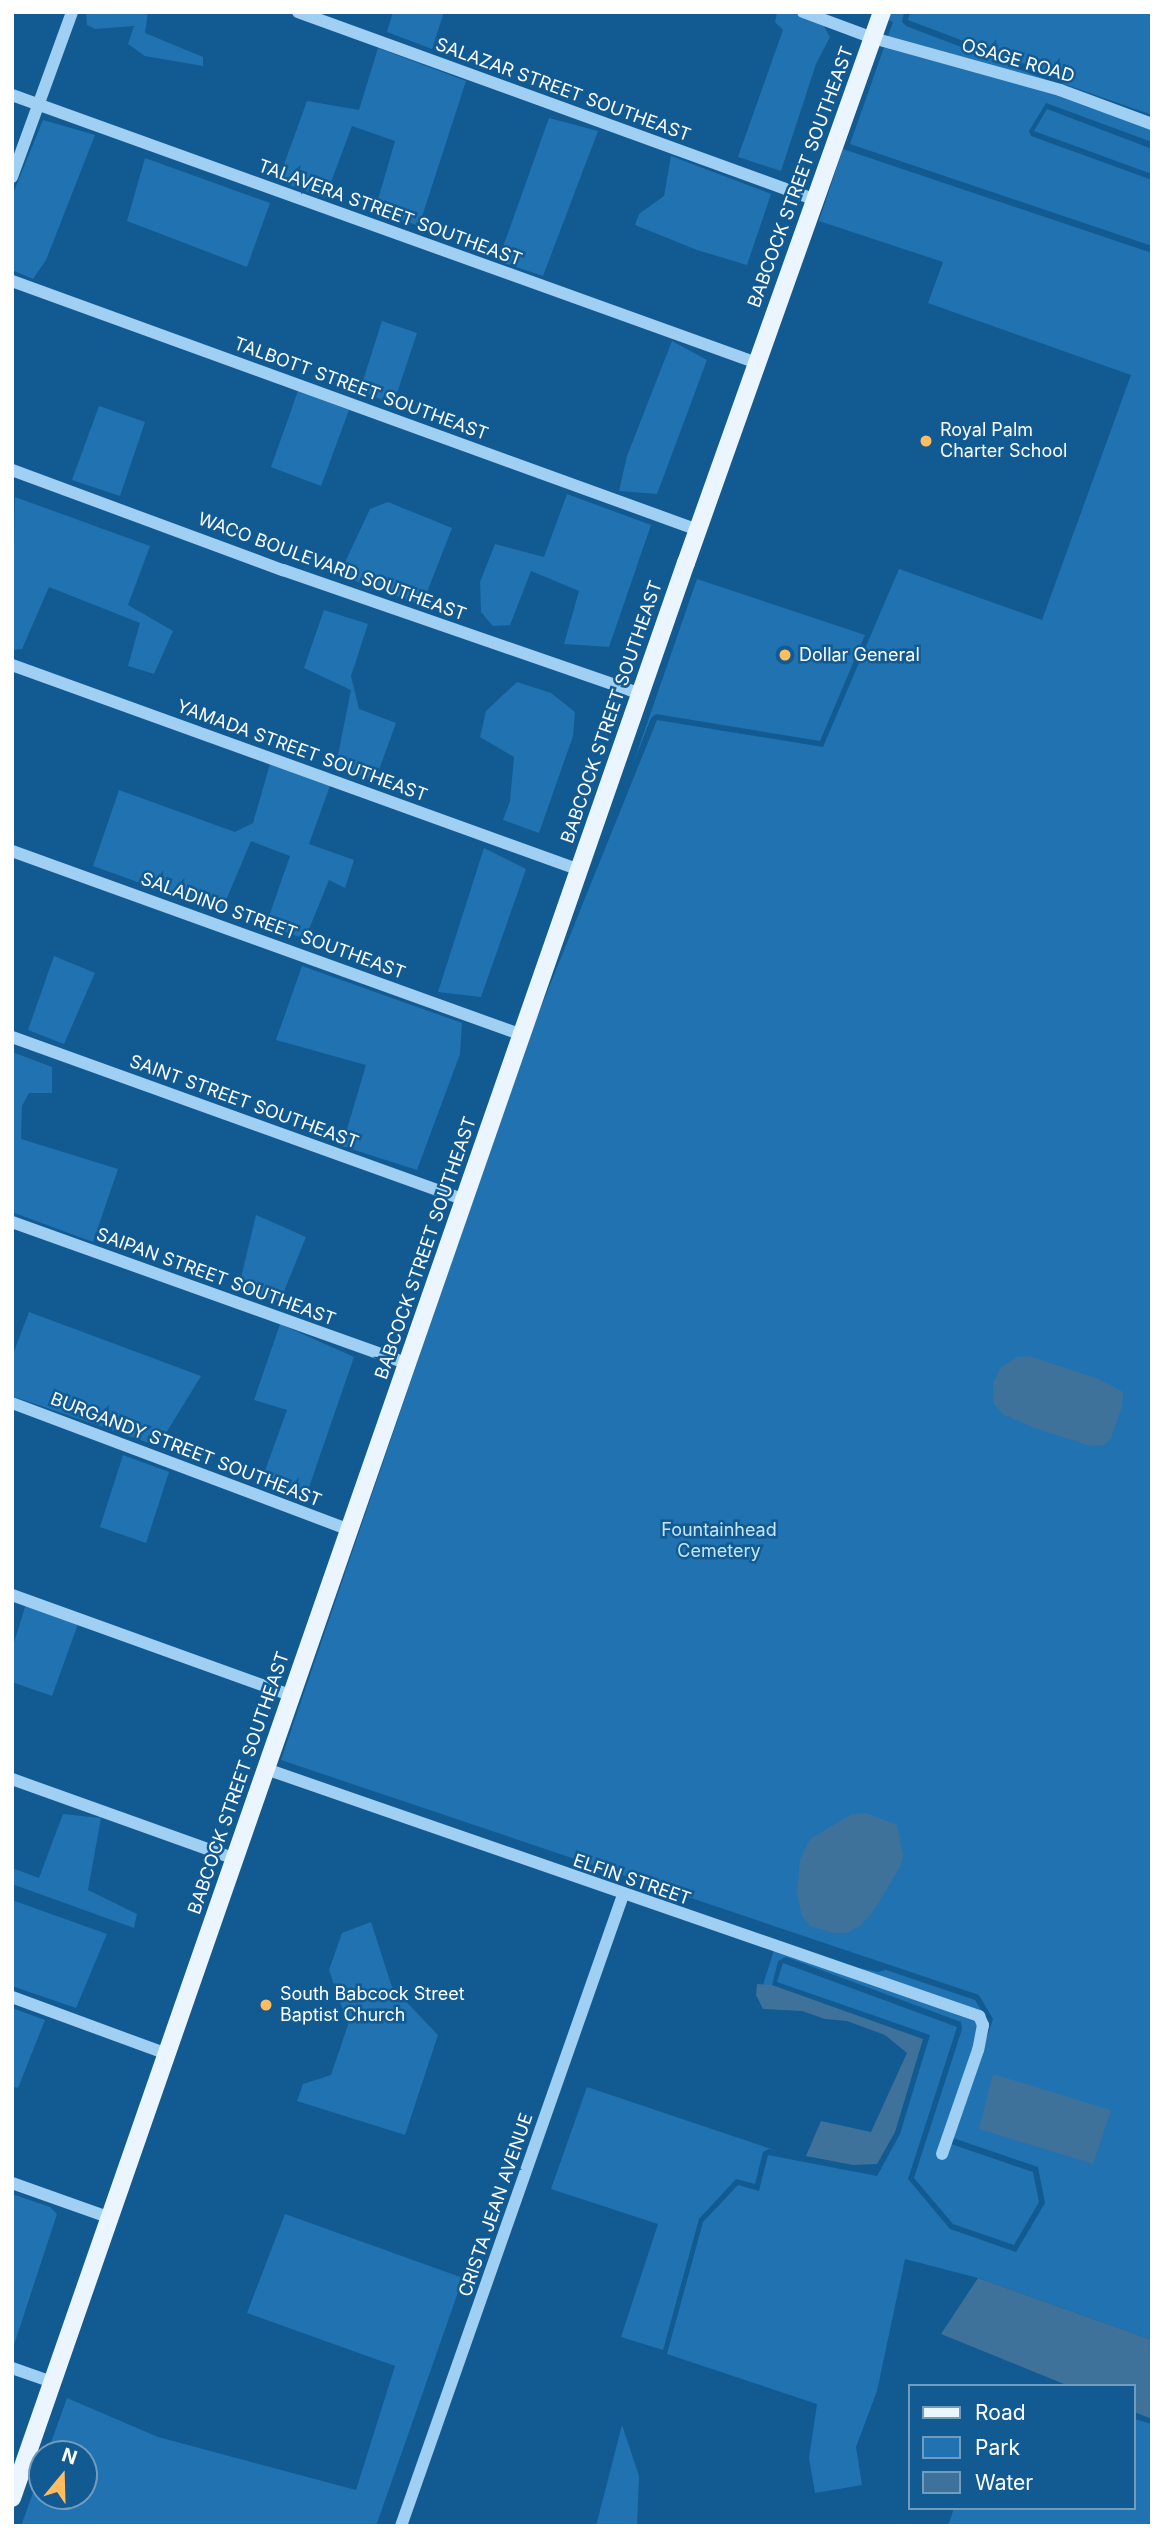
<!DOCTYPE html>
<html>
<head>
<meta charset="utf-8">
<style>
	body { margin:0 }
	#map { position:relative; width:1164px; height:2538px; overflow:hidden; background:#125a92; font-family:Inter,sans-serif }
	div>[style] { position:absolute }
	.green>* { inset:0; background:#2073b0 }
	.water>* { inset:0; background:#3e729a }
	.minor>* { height:12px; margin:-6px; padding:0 6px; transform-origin:6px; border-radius:6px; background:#9fcff2 }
	.major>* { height:18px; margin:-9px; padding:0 9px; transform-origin:9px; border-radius:9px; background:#eaf5ff }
	.dots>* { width:19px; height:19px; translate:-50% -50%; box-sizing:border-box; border:4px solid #125a92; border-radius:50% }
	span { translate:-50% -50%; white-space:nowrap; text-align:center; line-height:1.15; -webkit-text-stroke:5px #125a92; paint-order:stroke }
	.street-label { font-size:18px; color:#fff }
	.poi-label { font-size:18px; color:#fff }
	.left { translate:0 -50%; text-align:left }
	.park-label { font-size:18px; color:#c6e6fd }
	.frame { position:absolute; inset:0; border:14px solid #fff; pointer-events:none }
	.legend { position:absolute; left:908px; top:2384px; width:228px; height:126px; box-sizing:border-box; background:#125a92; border:2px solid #719cbe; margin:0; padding:9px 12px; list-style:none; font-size:21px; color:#fff }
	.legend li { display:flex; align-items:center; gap:14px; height:35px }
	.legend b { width:35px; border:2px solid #719cbe }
	.north { position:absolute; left:28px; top:2440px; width:70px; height:70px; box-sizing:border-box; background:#125a92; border:2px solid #719cbe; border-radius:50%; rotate:19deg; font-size:19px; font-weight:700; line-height:28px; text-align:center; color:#fff }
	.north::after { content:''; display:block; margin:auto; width:24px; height:32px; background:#ffbd60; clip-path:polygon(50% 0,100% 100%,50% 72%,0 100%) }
</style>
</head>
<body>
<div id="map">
	<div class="green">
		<div style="clip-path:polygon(86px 12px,148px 12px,145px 33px,203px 57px,203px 66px,145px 56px,128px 44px,134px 26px,95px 29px,87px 25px)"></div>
		<div style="clip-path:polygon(393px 12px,444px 12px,432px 49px,387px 32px)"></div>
		<div style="clip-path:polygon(777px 12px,790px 12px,822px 23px,830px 37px,816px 64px,781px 171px,738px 157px,783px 30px,775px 22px)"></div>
		<div style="clip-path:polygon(889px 12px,904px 12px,902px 22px,906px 26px,1053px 82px,1062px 90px,1152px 122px,1152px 142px,1046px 103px,1029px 131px,1031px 136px,1152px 180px,1152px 246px,850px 144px,893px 22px,887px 19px)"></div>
		<div style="clip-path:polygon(910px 12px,1152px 12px,1152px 115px,1064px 84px,1056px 76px,908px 20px)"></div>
		<div style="clip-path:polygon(378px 48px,466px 81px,419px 226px,375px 210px,395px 141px,352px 126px,325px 198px,278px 181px,307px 101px,359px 110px)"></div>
		<div style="clip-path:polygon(1047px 109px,1152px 149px,1152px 174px,1034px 131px)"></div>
		<div style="clip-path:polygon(549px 118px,598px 131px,543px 276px,498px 261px)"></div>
		<div style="clip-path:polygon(43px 120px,95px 135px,46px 260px,33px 279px,12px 270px,12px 196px)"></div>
		<div style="clip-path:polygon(843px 149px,1152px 253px,1152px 2340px,978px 2278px,905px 2259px,877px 2391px,856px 2447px,862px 2485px,815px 2493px,809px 2458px,817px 2404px,667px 2354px,703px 2222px,738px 2185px,759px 2191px,768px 2155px,877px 2176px,900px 2134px,930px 2035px,777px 1982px,783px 1963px,957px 2027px,908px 2179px,950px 2229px,1016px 2252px,1045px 2203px,1038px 2167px,953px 2138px,993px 2019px,979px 1995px,281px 1760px,527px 1042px,657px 720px,823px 747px,899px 569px,1042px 620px,1131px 375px,928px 303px,943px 262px,819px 221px)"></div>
		<div style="clip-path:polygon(671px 156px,771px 194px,747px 265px,697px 250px,635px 225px,639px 214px,664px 196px)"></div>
		<div style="clip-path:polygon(145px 158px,270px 203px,247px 267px,127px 221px)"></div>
		<div style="clip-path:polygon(382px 321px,417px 333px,393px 405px,360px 390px)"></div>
		<div style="clip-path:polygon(672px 341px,707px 360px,657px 494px,619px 491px,627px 456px)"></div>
		<div style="clip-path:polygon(298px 391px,349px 410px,321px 486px,271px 467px)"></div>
		<div style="clip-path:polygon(99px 406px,145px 422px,120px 496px,72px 480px)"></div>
		<div style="clip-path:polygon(567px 494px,651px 525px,609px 647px,564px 644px,579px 591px,531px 571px,510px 625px,493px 626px,481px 612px,480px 582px,495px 544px,544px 557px)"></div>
		<div style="clip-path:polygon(15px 497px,150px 546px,128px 605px,173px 631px,154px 674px,128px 666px,140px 623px,49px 587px,22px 649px,12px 650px)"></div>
		<div style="clip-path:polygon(388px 502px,452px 528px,422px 605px,339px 575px,370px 509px)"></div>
		<div style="clip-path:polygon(697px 579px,865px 635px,820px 741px,656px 714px,651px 718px,632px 767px)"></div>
		<div style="clip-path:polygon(324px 610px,368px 624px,351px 676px,359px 709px,396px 723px,375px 781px,336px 765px,351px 690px,304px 668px)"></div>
		<div style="clip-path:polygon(517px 682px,551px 693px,575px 712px,573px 736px,539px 833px,503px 820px,510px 801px,514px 757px,480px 737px,486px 711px)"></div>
		<div style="clip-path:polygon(270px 764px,331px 783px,309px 844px,354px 860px,345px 888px,329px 880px,305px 939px,266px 925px,290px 856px,251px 841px,221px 912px,93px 866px,119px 790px,235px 832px,253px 823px)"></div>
		<div style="clip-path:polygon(484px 848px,526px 869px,481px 997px,438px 992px)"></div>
		<div style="clip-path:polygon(54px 956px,95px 973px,64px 1044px,28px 1030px)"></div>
		<div style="clip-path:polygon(302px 966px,462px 1023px,460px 1054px,417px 1170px,342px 1146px,366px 1065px,276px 1040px)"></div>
		<div style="clip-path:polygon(12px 1052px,52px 1067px,52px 1093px,29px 1093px,22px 1106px,21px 1139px,118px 1169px,93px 1242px,12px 1212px)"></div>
		<div style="clip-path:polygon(256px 1215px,306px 1237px,280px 1301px,238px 1291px)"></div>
		<div style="clip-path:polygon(29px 1312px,201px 1376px,158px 1446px,12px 1396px,12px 1357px)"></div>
		<div style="clip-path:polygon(280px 1324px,354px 1357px,307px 1493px,263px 1476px,287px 1410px,254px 1400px)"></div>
		<div style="clip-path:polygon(123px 1455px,169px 1472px,146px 1543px,100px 1527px)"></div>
		<div style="clip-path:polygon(26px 1604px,78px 1624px,52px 1696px,12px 1682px,12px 1649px)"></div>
		<div style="clip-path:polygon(63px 1814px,101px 1818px,88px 1890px,137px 1914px,134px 1928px,12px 1884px,12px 1868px,39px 1878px)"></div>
		<div style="clip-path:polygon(12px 1900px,107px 1934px,76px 2008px,12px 1986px)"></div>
		<div style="clip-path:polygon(371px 1922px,392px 1987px,438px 2035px,405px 2135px,297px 2101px,303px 2084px,331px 2075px,348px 2025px,329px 1970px,342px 1933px)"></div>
		<div style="clip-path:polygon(774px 1950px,878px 1972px,886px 1970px,975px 2000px,987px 2020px,951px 2144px,1033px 2172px,1039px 2202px,1014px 2245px,953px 2224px,914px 2178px,962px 2029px,961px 2022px,786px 1957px,778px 1961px,772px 1985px,763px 1985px)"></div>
		<div style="clip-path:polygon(12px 2008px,45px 2020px,18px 2088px,12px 2086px)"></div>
		<div style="clip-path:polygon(587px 2087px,777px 2151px,769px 2149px,763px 2152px,755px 2184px,736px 2179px,699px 2219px,663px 2350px,621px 2337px,658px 2224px,551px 2189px)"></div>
		<div style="clip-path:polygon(12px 2194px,50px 2207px,57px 2214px,12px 2351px)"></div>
		<div style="clip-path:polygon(285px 2214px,463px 2278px,376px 2526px,21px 2526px,42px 2468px,42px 2496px,84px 2496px,84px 2454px,47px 2454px,67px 2398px,158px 2437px,356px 2490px,395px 2366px,247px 2313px)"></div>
		<div style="clip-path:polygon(1134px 2419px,1152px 2424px,1152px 2526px,948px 2526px,954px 2508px,1134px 2508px)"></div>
		<div style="clip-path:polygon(622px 2425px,639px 2476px,637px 2526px,596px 2526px)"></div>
	</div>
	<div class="water">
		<div style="clip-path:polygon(1029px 1356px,1099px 1379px,1123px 1392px,1122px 1407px,1111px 1438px,1104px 1445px,1091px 1446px,1034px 1428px,1003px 1414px,994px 1404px,993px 1384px,1000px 1368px,1017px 1357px)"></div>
		<div style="clip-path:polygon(866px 1813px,897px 1825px,903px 1856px,900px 1867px,872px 1913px,860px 1926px,846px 1933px,835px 1933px,810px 1926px,802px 1916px,797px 1895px,800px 1859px,810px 1839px,852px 1814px)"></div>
		<div style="clip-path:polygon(757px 1984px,772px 1985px,923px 2039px,895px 2132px,877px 2164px,853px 2165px,806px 2156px,821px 2121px,871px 2132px,907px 2053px,885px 2035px,847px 2021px,825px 2019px,802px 2011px,763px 2009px,756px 1995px)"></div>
		<div style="clip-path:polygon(993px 2074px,1111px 2110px,1093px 2164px,979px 2129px)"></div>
		<div style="clip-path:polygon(978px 2278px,1152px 2340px,1152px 2419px,1134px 2412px,1134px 2386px,1069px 2386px,941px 2334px)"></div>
	</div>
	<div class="minor">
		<div style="left:298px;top:12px;width:551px;rotate:19.95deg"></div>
		<div style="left:803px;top:12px;width:75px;rotate:20.4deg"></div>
		<div style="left:873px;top:38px;width:194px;rotate:15.5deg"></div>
		<div style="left:1060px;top:90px;width:98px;rotate:20.3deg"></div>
		<div style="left:12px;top:95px;width:792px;rotate:19.79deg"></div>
		<div style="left:12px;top:177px;width:176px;rotate:-70deg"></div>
		<div style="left:12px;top:281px;width:730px;rotate:19.95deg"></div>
		<div style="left:12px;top:470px;width:289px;rotate:20.3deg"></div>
		<div style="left:283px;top:570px;width:379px;rotate:19.1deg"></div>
		<div style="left:12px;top:665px;width:604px;rotate:19.85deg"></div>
		<div style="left:12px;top:851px;width:542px;rotate:19.84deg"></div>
		<div style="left:12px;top:1037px;width:481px;rotate:19.8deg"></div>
		<div style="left:12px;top:1222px;width:422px;rotate:19.7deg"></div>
		<div style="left:12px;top:1403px;width:359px;rotate:20.6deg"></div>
		<div style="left:12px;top:1595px;width:298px;rotate:19.8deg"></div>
		<div style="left:266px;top:1769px;width:755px;rotate:19.11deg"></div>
		<div style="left:979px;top:2016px;width:10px;rotate:66deg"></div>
		<div style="left:983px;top:2025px;width:25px;rotate:101deg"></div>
		<div style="left:978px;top:2050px;width:110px;rotate:109.1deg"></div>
		<div style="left:12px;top:1779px;width:238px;rotate:19.7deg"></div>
		<div style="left:12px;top:1997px;width:165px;rotate:20.2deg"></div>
		<div style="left:12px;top:2183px;width:105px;rotate:19.5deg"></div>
		<div style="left:12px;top:2368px;width:42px;rotate:19.3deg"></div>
		<div style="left:401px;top:2526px;width:669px;rotate:-70.62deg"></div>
	</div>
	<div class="major">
		<div style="left:12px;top:2498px;width:2049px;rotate:-70.8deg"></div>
		<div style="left:686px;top:563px;width:585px;rotate:-70.42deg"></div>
	</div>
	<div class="dots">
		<div style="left:926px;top:441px;background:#ffbd60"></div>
		<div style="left:785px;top:655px;background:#ffbd60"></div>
		<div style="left:266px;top:2005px;background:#ffbd60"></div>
	</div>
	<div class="street-label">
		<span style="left:1018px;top:61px;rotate:16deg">OSAGE ROAD</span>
		<span style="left:563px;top:90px;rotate:20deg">SALAZAR STREET SOUTHEAST</span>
		<span style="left:801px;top:177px;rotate:-70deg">BABCOCK STREET SOUTHEAST</span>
		<span style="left:390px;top:213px;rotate:20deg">TALAVERA STREET SOUTHEAST</span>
		<span style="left:361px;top:389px;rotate:20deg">TALBOTT STREET SOUTHEAST</span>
		<span style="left:332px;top:567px;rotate:20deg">WACO BOULEVARD SOUTHEAST</span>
		<span style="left:612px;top:712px;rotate:-71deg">BABCOCK STREET SOUTHEAST</span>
		<span style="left:302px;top:751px;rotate:20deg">YAMADA STREET SOUTHEAST</span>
		<span style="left:273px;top:926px;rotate:20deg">SALADINO STREET SOUTHEAST</span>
		<span style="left:244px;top:1102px;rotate:20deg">SAINT STREET SOUTHEAST</span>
		<span style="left:426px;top:1248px;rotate:-71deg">BABCOCK STREET SOUTHEAST</span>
		<span style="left:216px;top:1277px;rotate:20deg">SAIPAN STREET SOUTHEAST</span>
		<span style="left:186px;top:1450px;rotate:21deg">BURGANDY STREET SOUTHEAST</span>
		<span style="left:239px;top:1783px;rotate:-71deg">BABCOCK STREET SOUTHEAST</span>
		<span style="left:632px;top:1880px;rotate:19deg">ELFIN STREET</span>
		<span style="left:496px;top:2205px;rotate:-71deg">CRISTA JEAN AVENUE</span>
	</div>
	<div class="poi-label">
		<span class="left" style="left:940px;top:441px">Royal Palm<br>Charter School</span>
		<span class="left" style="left:799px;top:655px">Dollar General</span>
		<span class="left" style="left:280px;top:2005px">South Babcock Street<br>Baptist Church</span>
	</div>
	<div class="park-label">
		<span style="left:719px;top:1541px">Fountainhead<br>Cemetery</span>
	</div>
	<div class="frame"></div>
	<ul class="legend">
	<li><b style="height:9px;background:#eaf5ff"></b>Road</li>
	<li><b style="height:19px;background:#2073b0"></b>Park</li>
	<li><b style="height:19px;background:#3e729a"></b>Water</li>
	</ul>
	<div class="north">N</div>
</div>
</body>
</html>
